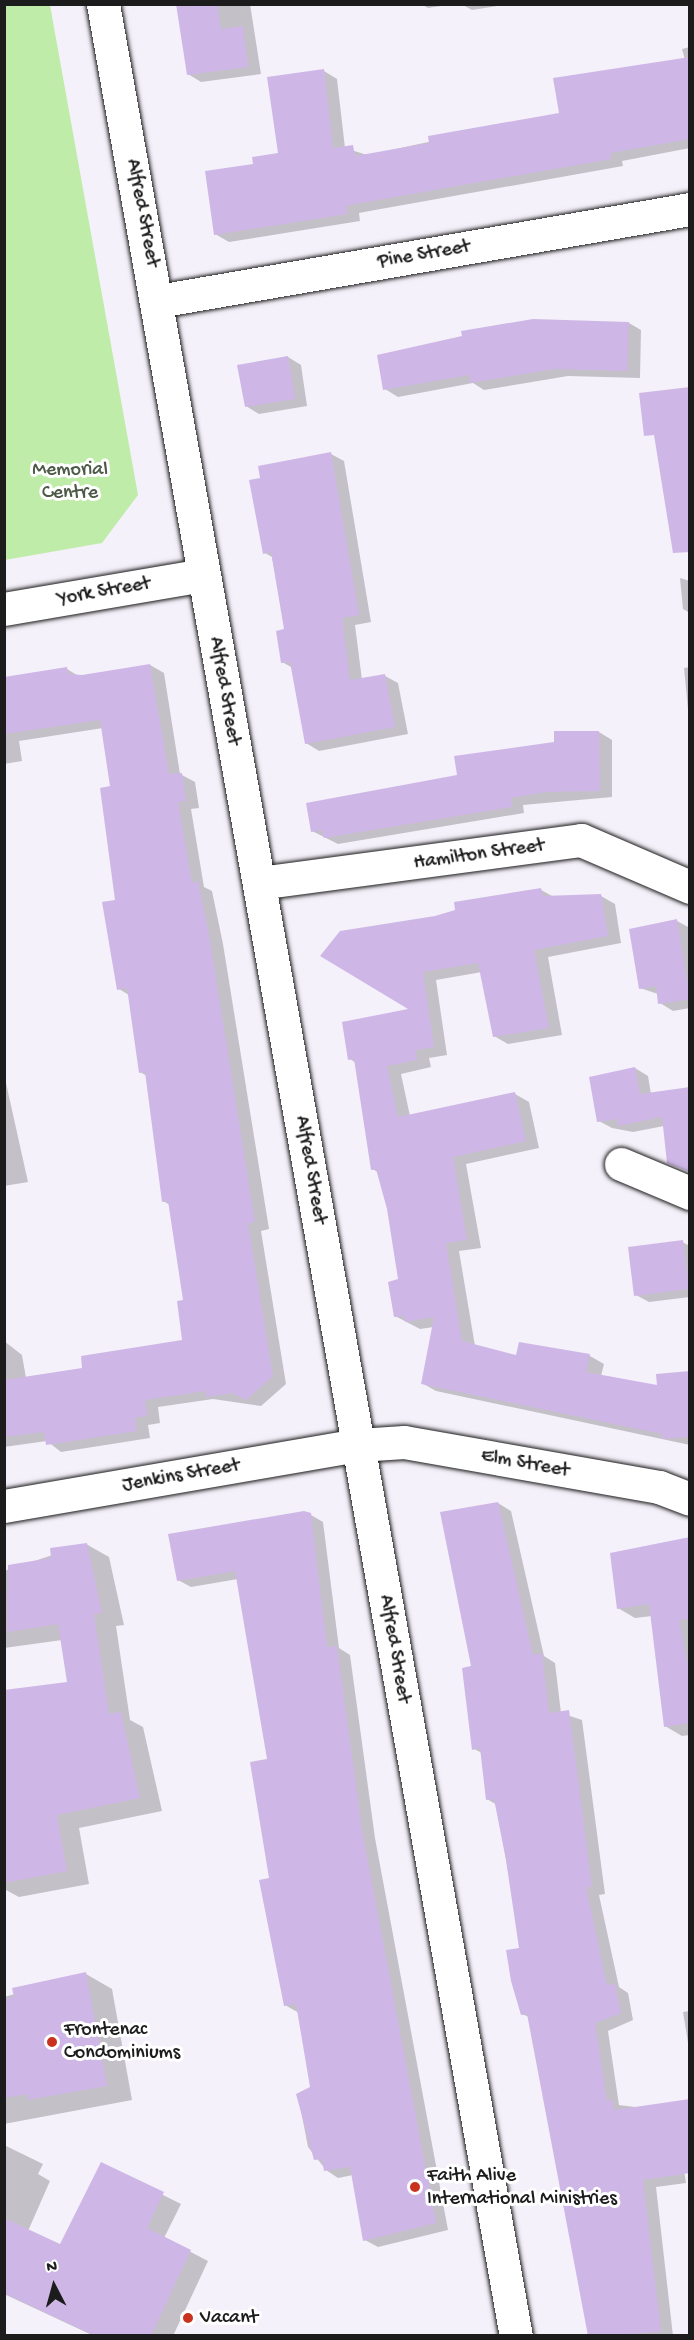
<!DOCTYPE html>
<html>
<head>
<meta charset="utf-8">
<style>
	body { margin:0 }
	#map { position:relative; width:694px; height:2340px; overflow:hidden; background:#f5f1fa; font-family:"Gochi Hand",sans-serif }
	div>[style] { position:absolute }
	.green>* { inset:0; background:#c0ecaa }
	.shadow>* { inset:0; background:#0003 }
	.building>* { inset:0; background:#ceb7e6 }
	.roads { filter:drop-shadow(0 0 2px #1c1c1c) drop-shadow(0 0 2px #1c1c1c) }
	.minor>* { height:33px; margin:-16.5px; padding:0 16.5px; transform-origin:16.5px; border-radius:16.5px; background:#fff }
	.dots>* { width:16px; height:16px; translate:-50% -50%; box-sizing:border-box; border:3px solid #fff; border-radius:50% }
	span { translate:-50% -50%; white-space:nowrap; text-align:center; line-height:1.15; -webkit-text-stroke:6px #fff; paint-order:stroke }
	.street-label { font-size:20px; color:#1c1c1c }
	.park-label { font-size:20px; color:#4d5a47 }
	.poi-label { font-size:20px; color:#1c1c1c }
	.left { translate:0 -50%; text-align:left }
	.frame { position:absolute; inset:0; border:6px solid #1c1c1c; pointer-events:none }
	.north { position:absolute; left:24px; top:2256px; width:60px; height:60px; -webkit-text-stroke:4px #fff; paint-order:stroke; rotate:354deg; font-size:16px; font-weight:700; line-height:24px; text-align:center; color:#1c1c1c }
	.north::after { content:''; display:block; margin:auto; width:21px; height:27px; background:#1c1c1c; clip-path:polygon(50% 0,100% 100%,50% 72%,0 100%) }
</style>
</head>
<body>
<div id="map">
	<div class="green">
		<div style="clip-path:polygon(5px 4px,50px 5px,138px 495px,102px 543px,5px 560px)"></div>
	</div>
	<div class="shadow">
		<div style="clip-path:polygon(177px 4px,250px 4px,261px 74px,201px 82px,188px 74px)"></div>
		<div style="clip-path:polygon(421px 4px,454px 4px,428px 8px)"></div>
		<div style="clip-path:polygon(461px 4px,510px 4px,472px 10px)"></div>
		<div style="clip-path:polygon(690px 47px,690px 148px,622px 161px,623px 166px,375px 210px,359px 213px,360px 221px,229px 242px,215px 234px,255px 165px,280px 154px,324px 71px,337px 79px,345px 148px,367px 155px,561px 114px,685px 60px,682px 49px)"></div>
		<div style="clip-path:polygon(629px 323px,641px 330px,640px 378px,568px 376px,484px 390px,473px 383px,398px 397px,385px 389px,463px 337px)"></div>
		<div style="clip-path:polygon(288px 357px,301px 365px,307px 406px,259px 414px,246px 406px)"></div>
		<div style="clip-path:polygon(331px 454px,344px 461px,371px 622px,355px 625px,362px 680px,385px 676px,398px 683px,408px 734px,319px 751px,306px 743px,293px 668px,282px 662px,286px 631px,272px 557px,265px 553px,262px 479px)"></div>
		<div style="clip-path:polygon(680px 578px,690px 581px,690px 613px,683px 609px)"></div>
		<div style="clip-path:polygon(150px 665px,164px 673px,180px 774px,195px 782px,199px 808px,191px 809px,204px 887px,212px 891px,223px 944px,269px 1229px,261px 1231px,286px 1384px,261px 1406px,213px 1399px,158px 1407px,160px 1423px,148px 1425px,150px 1438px,61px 1452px,47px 1441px,4px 1447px,4px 1341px,22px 1355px,26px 1378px,84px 1369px,184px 1341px,184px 1302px,170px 1205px,163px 1201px,147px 1076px,140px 1072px,129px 995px,119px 989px,112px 788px,103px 728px,19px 741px,22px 761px,4px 764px,4px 678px,67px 669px,80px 677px)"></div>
		<div style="clip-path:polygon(690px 667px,690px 730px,684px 668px)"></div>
		<div style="clip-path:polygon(599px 732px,612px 740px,612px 797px,523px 805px,524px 813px,338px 844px,312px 831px,459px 776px)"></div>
		<div style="clip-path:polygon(541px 890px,554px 897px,601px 896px,615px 904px,621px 943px,548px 957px,562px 1035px,508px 1044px,494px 1036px,482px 972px,436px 980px,447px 1055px,429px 1058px,431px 1067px,401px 1074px,410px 1116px,515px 1094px,529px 1102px,539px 1148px,466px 1164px,481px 1248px,459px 1251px,475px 1346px,517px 1357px,520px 1344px,590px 1356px,604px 1364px,601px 1376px,659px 1387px,690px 1373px,690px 1445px,436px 1391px,422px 1383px,434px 1327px,420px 1329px,395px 1316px,399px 1281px,388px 1209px,378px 1172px,372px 1169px,356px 1063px,350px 1059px,412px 1009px,435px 918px)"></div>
		<div style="clip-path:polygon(677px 921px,690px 928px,690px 1008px,673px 1011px,660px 1003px,658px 994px,640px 988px)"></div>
		<div style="clip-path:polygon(635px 1068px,648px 1076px,651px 1094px,690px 1089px,664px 1126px,633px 1132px,612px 1128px,599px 1121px)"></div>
		<div style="clip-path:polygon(4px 1074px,28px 1182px,4px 1186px)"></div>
		<div style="clip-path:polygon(682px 1242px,690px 1246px,690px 1297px,649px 1302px,636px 1295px)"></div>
		<div style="clip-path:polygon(498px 1503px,511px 1511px,544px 1656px,555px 1663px,561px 1713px,582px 1720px,605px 1894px,599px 1895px,619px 1987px,628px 1993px,633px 2020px,608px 2031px,619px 2105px,675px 2112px,686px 2183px,656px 2187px,673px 2336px,589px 2336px,529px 2017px,522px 2014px,521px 1949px,497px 1805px,487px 1799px,482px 1753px,474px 1749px,473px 1667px)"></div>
		<div style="clip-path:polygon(311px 1515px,323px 1522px,339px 1648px,350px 1655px,375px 1838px,448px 2230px,378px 2247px,365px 2240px,353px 2175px,338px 2178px,326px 2170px,308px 2147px,298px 2095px,311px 2088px,299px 2013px,285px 2005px,271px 1879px,268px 1760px,238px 1579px,191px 1587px,178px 1580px)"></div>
		<div style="clip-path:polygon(690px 1539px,690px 1735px,682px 1736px,665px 1726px,652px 1616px,635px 1618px,618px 1608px)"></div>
		<div style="clip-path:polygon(86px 1544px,109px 1557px,124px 1625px,116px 1626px,130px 1720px,143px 1727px,162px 1811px,79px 1828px,89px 1884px,19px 1897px,4px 1889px,4px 1769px,89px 1754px,62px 1640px,4px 1648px,4px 1571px)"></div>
		<div style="clip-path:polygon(86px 1974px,112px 1989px,132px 2100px,4px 2124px,4px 1997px)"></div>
		<div style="clip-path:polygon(690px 2011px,690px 2055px,683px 2012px)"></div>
		<div style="clip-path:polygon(4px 2145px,43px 2164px,38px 2174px,50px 2181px,28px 2231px,61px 2246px,101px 2164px,181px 2204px,164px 2238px,208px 2261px,173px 2336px,94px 2336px,4px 2294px)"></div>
	</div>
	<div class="building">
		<div style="clip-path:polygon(176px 4px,217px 4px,221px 29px,243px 26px,248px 67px,187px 75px)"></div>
		<div style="clip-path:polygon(690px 57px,690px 139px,610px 153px,611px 159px,361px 203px,346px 206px,347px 214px,214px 235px,205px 171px,253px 164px,252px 157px,278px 153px,267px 77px,324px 69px,333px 148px,353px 145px,355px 156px,429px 143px,428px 136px,559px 113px,553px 78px)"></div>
		<div style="clip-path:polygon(533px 319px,629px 322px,627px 371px,554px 369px,470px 383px,469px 375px,383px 390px,377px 355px,462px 336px,461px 331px)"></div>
		<div style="clip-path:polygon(288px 356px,295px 399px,245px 407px,237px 365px)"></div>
		<div style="clip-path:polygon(690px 387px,690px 552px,673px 553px,654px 435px,644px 436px,639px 393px)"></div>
		<div style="clip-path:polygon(331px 452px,359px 615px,342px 618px,350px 680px,385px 674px,395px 727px,305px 744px,290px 662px,281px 663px,276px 631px,284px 629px,271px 552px,263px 554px,249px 480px,260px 478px,258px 466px)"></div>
		<div style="clip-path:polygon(150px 664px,169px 774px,182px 773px,186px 801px,178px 802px,192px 883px,198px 881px,209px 935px,255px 1222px,248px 1223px,273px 1376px,246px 1400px,232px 1393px,206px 1397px,206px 1391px,145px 1400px,147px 1416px,135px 1418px,137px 1431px,46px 1445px,44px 1432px,4px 1437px,4px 1380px,82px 1368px,81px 1356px,182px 1340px,177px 1301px,183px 1300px,168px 1201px,162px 1202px,145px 1072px,139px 1073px,127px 988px,117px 990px,102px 902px,115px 900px,100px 788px,110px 786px,100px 720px,4px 734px,4px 677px,67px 667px,68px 674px,82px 675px)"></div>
		<div style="clip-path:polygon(554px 731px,599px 731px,600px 791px,546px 792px,511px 798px,512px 807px,324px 838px,322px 830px,311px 832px,306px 803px,457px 775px,454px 756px,554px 742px)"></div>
		<div style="clip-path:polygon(541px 888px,543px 896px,601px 894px,608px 936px,534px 950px,549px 1028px,493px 1037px,478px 963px,423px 972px,434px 1047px,416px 1050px,417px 1060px,387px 1066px,398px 1117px,515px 1092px,526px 1141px,453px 1157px,467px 1240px,446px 1243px,462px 1341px,516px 1355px,519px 1342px,590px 1354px,586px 1372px,657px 1385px,656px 1374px,690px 1371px,690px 1437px,662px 1439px,662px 1434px,421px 1384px,434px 1317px,405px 1322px,404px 1316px,394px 1317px,388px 1282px,398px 1279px,387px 1209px,376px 1169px,371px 1170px,354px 1059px,348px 1060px,342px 1022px,408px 1009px,320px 956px,340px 931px,435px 916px,455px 910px,454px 902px)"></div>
		<div style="clip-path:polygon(677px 919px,690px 999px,658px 1004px,656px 986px,639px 989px,629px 929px)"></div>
		<div style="clip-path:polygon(635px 1067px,640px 1094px,690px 1087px,690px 1172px,667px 1163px,662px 1117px,618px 1126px,617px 1119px,597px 1122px,589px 1077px)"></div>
		<div style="clip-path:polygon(683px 1240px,689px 1289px,634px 1296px,628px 1247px)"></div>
		<div style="clip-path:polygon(498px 1502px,533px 1655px,542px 1653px,549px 1713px,569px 1710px,592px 1887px,586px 1887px,607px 1985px,615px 1984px,621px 2013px,595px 2023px,607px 2101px,613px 2100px,614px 2110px,690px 2099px,690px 2173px,643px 2180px,661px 2332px,588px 2336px,527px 2014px,521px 2015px,511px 1981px,506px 1950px,519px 1948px,506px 1860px,494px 1799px,486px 1800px,480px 1748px,472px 1750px,462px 1668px,471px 1666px,440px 1512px)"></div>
		<div style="clip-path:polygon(304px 1511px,311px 1513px,327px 1647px,337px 1646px,362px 1830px,436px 2223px,363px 2241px,350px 2167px,324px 2171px,322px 2159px,314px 2160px,296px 2094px,310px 2087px,296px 2004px,284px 2006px,259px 1880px,269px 1878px,250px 1762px,267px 1759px,235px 1571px,177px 1581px,168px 1534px)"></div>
		<div style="clip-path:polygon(690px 1537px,690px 1619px,679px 1620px,690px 1677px,690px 1723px,664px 1727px,649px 1604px,617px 1609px,610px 1553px)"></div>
		<div style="clip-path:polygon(87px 1543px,102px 1613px,94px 1614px,109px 1714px,121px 1712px,140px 1798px,57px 1815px,67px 1871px,4px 1883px,4px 1690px,67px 1682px,58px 1624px,7px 1632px,8px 1565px,51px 1558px,50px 1548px)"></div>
		<div style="clip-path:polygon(86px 1972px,107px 2086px,27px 2100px,29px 2094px,4px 2098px,4px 1999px,14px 1997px,12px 1988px)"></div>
		<div style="clip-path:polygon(101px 2162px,164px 2192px,147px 2228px,191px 2250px,151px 2336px,95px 2336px,4px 2293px,4px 2218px,60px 2244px)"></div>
	</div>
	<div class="roads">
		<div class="minor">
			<div style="left:103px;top:4px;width:2368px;rotate:79.96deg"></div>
			<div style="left:158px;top:301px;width:540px;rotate:-9.81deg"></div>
			<div style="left:4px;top:609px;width:202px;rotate:-9.7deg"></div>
			<div style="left:259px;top:883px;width:325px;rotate:-7.6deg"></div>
			<div style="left:581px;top:840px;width:119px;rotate:23.3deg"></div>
			<div style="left:621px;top:1164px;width:75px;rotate:22.8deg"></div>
			<div style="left:4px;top:1506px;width:359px;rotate:-9.8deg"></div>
			<div style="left:358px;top:1445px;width:46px;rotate:-3.7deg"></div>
			<div style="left:404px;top:1442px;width:259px;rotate:10deg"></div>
			<div style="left:659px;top:1487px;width:33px;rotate:21deg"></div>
		</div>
	</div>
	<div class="dots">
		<div style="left:52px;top:2042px;background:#c8321e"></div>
		<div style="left:415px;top:2187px;background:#c8321e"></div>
		<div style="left:188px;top:2318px;background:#c8321e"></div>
	</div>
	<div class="street-label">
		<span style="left:142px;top:213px;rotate:79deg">Alfred Street</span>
		<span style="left:424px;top:255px;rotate:-10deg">Pine Street</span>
		<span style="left:104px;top:592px;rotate:-10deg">York Street</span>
		<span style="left:224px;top:691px;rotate:80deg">Alfred Street</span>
		<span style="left:479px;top:855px;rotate:-8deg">Hamilton Street</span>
		<span style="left:310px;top:1170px;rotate:80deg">Alfred Street</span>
		<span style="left:525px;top:1464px;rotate:10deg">Elm Street</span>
		<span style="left:181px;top:1476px;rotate:-10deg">Jenkins Street</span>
		<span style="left:394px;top:1649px;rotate:80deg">Alfred Street</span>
	</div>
	<div class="park-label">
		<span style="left:70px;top:482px">Memorial<br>Centre</span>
	</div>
	<div class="poi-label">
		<span class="left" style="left:64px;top:2042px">Frontenac<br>Condominiums</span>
		<span class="left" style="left:427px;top:2188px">Faith Alive<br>International Ministries</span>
		<span class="left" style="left:200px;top:2318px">Vacant</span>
	</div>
	<div class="frame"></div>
	<div class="north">N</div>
</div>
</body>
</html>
